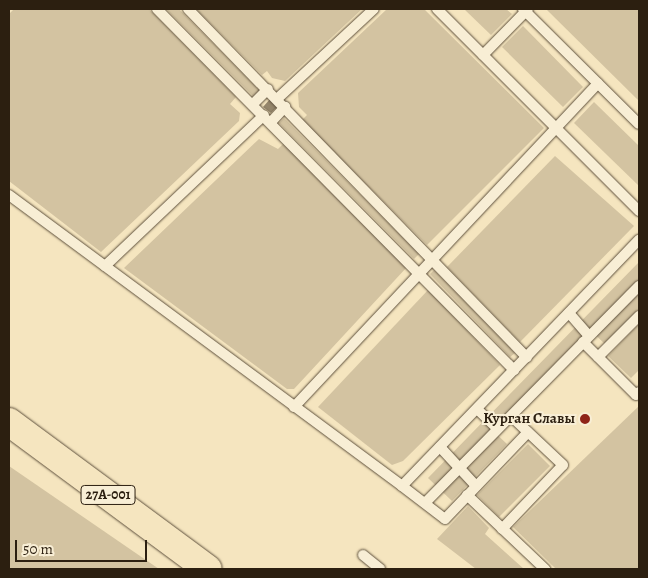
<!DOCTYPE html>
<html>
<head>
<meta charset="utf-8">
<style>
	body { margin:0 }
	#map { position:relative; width:648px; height:578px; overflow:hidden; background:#f5e5bf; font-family:Alegreya,serif }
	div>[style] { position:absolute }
	.green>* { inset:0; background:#d3c3a1 }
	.building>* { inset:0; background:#95866b }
	.roads { filter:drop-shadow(0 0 1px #5e503c) drop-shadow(0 0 1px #5e503c) }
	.lane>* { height:10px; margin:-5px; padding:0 5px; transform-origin:5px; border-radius:5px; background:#f8eed5 }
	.primary>* { height:28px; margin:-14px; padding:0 14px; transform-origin:14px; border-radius:14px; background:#f5e5bf }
	.dots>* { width:14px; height:14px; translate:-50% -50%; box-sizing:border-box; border:2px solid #f8eed5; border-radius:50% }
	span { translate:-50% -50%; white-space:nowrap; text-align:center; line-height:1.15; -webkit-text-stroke:4px #f8eed5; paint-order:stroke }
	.shield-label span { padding:1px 4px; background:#f8eed5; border:1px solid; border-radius:4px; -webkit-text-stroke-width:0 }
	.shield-label { font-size:14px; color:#2c1f10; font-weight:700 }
	.poi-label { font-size:15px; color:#2c1f10; font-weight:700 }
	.right { translate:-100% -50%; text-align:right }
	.frame { position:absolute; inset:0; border:10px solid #2c1f10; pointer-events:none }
	.scale { position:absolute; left:15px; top:540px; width:132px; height:22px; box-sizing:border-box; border:2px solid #2c1f10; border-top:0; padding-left:6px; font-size:15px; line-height:18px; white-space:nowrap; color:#2c1f10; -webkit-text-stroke:4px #f8eed5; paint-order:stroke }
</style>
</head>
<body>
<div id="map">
	<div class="green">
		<div style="clip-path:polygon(14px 9px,149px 9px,236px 97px,230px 104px,240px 113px,239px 121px,101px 252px,9px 181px,9px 14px)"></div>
		<div style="clip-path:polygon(166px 9px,179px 9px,260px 91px,254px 97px)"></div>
		<div style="clip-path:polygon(196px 9px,362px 9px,285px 81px,272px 78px,267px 71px,262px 75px)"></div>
		<div style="clip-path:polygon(387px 9px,424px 9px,544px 128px,427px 245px,302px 120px,307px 115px,299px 107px,298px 93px)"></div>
		<div style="clip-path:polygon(464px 9px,506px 9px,512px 14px,491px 35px)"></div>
		<div style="clip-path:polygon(639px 9px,639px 101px,547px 10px)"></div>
		<div style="clip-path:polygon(523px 26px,583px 87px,563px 107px,502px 47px)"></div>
		<div style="clip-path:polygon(594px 102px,639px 146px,639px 186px,574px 123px)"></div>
		<div style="clip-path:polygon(284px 118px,419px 254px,414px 259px,279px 123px)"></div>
		<div style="clip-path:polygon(259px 139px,278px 149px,286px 141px,407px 267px,294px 389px,287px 389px,124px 268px)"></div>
		<div style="clip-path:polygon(555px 156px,634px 226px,520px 342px,447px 267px)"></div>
		<div style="clip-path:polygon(639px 262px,639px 309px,605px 344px,589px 329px,491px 429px,507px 444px,452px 501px,428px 478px)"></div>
		<div style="clip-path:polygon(434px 270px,515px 353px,510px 357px,430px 274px)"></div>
		<div style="clip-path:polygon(428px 290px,500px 365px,403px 461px,392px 465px,318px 407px)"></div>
		<div style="clip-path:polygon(639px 324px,639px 370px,631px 378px,608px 356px)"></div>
		<div style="clip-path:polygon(639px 406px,639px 569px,556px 569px,513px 527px)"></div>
		<div style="clip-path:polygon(528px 444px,550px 466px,499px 517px,477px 495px)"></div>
		<div style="clip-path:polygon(9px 466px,159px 569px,9px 569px)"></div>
		<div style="clip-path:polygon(468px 506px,489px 528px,485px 534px,524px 569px,476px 569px,437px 539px)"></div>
	</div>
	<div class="building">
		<div style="clip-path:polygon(270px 99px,278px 106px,271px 113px,263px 107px)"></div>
	</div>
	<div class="roads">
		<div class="lane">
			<div style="left:157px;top:9px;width:508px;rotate:45.32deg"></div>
			<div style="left:188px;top:9px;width:486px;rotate:45.8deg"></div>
			<div style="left:437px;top:9px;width:286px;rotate:45deg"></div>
			<div style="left:523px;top:9px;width:163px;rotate:44.8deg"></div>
			<div style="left:483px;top:55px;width:64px;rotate:-45.6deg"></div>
			<div style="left:277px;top:99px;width:132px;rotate:-42.9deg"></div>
			<div style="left:253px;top:104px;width:21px;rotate:-45deg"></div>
			<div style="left:271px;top:122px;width:21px;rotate:-47deg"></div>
			<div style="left:9px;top:195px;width:489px;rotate:36.5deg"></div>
			<div style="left:402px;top:486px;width:342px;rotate:-46.1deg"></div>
			<div style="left:105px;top:266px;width:219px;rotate:-43.5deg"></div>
			<div style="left:569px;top:313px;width:30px;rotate:49deg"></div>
			<div style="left:583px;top:342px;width:75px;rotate:45deg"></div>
			<div style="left:636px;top:395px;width:4px;rotate:-45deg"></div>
			<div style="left:598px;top:357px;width:58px;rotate:-45deg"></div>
			<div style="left:294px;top:407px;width:444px;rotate:-46.8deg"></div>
			<div style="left:477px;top:409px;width:28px;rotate:44deg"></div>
			<div style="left:440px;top:447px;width:53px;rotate:47.3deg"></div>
			<div style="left:402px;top:486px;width:54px;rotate:37.5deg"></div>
			<div style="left:445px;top:519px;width:120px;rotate:-46.3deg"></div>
			<div style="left:467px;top:495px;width:108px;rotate:43.5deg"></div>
			<div style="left:425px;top:503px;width:305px;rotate:-45.4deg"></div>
			<div style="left:502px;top:529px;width:88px;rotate:-46.4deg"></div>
			<div style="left:563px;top:465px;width:71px;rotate:-136.7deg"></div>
			<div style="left:363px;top:555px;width:22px;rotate:39deg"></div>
		</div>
		<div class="primary">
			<div style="left:9px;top:422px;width:247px;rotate:36.5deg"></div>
		</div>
	</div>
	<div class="dots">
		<div style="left:585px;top:419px;background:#8f2418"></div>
	</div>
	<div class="shield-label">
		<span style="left:108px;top:495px">27А-001</span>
	</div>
	<div class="poi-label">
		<span class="right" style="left:575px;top:419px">Курган Славы</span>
	</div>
	<div class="frame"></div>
	<div class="scale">50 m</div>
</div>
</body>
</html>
